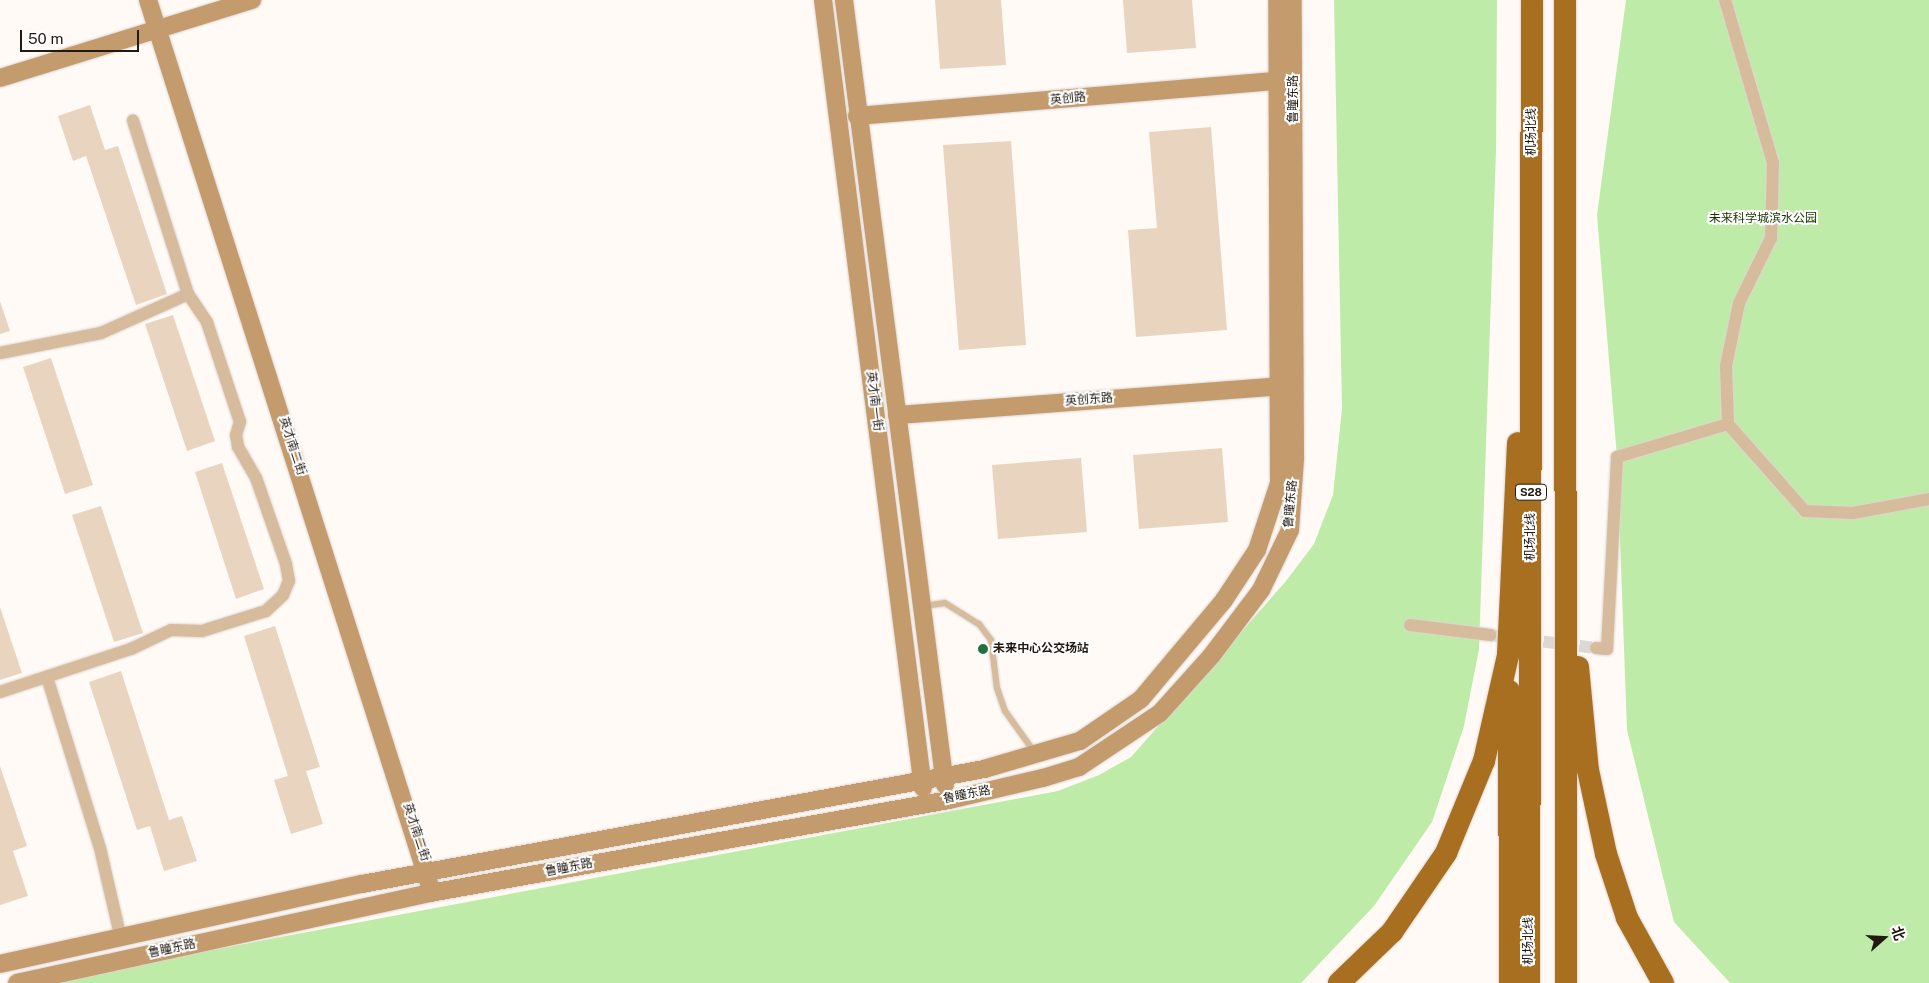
<!DOCTYPE html>
<html>
<head>
<meta charset="utf-8">
<style>
	body { margin:0 }
	#map { position:relative; width:1929px; height:983px; overflow:hidden; background:#fffaf6; font-family:"Public Sans","Noto Sans SC",sans-serif }
	div>[style] { position:absolute }
	.green>* { inset:0; background:#bfeba8 }
	.building>* { inset:0; background:#e9d5bf }
	.street-tunnel>* { height:12px; margin-top:-6px; transform-origin:0; background:repeating-linear-gradient(90deg,#ded8d4 0 12px,transparent 0 18px) }
	.roads { filter:drop-shadow(0 0 1px #dcd6d2) drop-shadow(0 0 1px #dcd6d2) }
	.lane>* { height:6px; margin:-3px; padding:0 3px; transform-origin:3px; border-radius:3px; background:#d7bb9d }
	.street>* { height:12px; margin:-6px; padding:0 6px; transform-origin:6px; border-radius:6px; background:#d7bb9d }
	.secondary>* { height:18px; margin:-9px; padding:0 9px; transform-origin:9px; border-radius:9px; background:#c49b6d }
	.highway>* { height:22px; margin:-11px; padding:0 11px; transform-origin:11px; border-radius:11px; background:#a86f20 }
	.dots>* { width:14px; height:14px; translate:-50% -50%; box-sizing:border-box; border:2px solid #fff; border-radius:50% }
	span { translate:-50% -50%; white-space:nowrap; text-align:center; line-height:1.15; -webkit-text-stroke:4px #fff; paint-order:stroke }
	.shield-label span { padding:1px 4px; background:#fff; border:1px solid; border-radius:4px; -webkit-text-stroke-width:0 }
	.shield-label { font-size:11px; color:#221a12; font-weight:700 }
	.street-label { font-size:12px; color:#221a12 }
	.park-label { font-size:12px; color:#143300 }
	.poi-label { font-size:12px; color:#221a12; font-weight:700 }
	.left { translate:0 -50%; text-align:left }
	.north { position:absolute; left:1859px; top:913px; width:50px; height:50px; -webkit-text-stroke:4px #fff; paint-order:stroke; rotate:71deg; font-size:14px; font-weight:700; line-height:20px; text-align:center; color:#221a12 }
	.north::after { content:''; display:block; margin:auto; width:18px; height:22px; background:#221a12; clip-path:polygon(50% 0,100% 100%,50% 72%,0 100%) }
	.scale { position:absolute; left:20px; top:30px; width:119px; height:22px; box-sizing:border-box; border:2px solid #221a12; border-top:0; padding-left:6px; font-size:15px; line-height:18px; white-space:nowrap; color:#221a12; -webkit-text-stroke:4px #fff; paint-order:stroke }
</style>
</head>
<body>
<div id="map">
	<div class="green">
		<div style="clip-path:polygon(1334px 0,1497px 0,1496px 150px,1479px 649px,1464px 726px,1432px 822px,1374px 906px,1301px 983px,36px 983px,1058px 791px,1099px 775px,1131px 757px,1286px 581px,1314px 544px,1333px 495px,1342px 409px)"></div>
		<div style="clip-path:polygon(1626px 0,1929px 0,1929px 983px,1730px 983px,1674px 922px,1627px 730px,1617px 457px,1597px 215px)"></div>
	</div>
	<div class="building">
		<div style="clip-path:polygon(935px 0,1001px 0,1006px 65px,940px 69px)"></div>
		<div style="clip-path:polygon(1123px 0,1192px 0,1196px 48px,1127px 53px)"></div>
		<div style="clip-path:polygon(90px 105px,105px 150px,118px 146px,167px 294px,136px 305px,86px 156px,73px 161px,58px 116px)"></div>
		<div style="clip-path:polygon(1211px 127px,1227px 330px,1136px 337px,1128px 230px,1157px 228px,1149px 132px)"></div>
		<div style="clip-path:polygon(1011px 141px,1026px 345px,959px 350px,943px 145px)"></div>
		<div style="clip-path:polygon(0 301px,10px 331px,0 334px)"></div>
		<div style="clip-path:polygon(173px 315px,215px 441px,187px 451px,145px 324px)"></div>
		<div style="clip-path:polygon(51px 358px,93px 485px,65px 494px,23px 367px)"></div>
		<div style="clip-path:polygon(1222px 448px,1228px 522px,1139px 529px,1133px 455px)"></div>
		<div style="clip-path:polygon(1081px 458px,1087px 532px,998px 539px,992px 465px)"></div>
		<div style="clip-path:polygon(222px 463px,264px 589px,236px 599px,195px 472px)"></div>
		<div style="clip-path:polygon(101px 506px,143px 633px,114px 642px,72px 515px)"></div>
		<div style="clip-path:polygon(0 607px,22px 673px,0 680px)"></div>
		<div style="clip-path:polygon(275px 626px,320px 767px,306px 771px,323px 824px,291px 834px,274px 780px,288px 776px,244px 636px)"></div>
		<div style="clip-path:polygon(121px 671px,169px 820px,182px 816px,197px 861px,164px 871px,150px 826px,137px 830px,89px 682px)"></div>
		<div style="clip-path:polygon(0 766px,27px 846px,13px 851px,28px 896px,0 905px)"></div>
	</div>
	<div class="street-tunnel">
		<div style="left:1490px;top:635px;width:107px;rotate:7deg"></div>
	</div>
	<div class="roads">
		<div class="lane">
			<div style="left:924px;top:606px;width:21px;rotate:-8deg"></div>
			<div style="left:945px;top:603px;width:40px;rotate:32deg"></div>
			<div style="left:979px;top:624px;width:20px;rotate:53deg"></div>
			<div style="left:991px;top:640px;width:48px;rotate:82.9deg"></div>
			<div style="left:997px;top:688px;width:24px;rotate:71deg"></div>
			<div style="left:1005px;top:711px;width:52px;rotate:54.5deg"></div>
		</div>
		<div class="street">
			<div style="left:1725px;top:0;width:170px;rotate:73.6deg"></div>
			<div style="left:1773px;top:163px;width:75px;rotate:91.5deg"></div>
			<div style="left:1771px;top:238px;width:72px;rotate:116.2deg"></div>
			<div style="left:1739px;top:303px;width:64px;rotate:101.7deg"></div>
			<div style="left:1726px;top:366px;width:58px;rotate:88deg"></div>
			<div style="left:1728px;top:424px;width:116px;rotate:48.5deg"></div>
			<div style="left:1805px;top:511px;width:48px;rotate:2.4deg"></div>
			<div style="left:1853px;top:513px;width:77px;rotate:-10.4deg"></div>
			<div style="left:0;top:353px;width:103px;rotate:-11.2deg"></div>
			<div style="left:101px;top:333px;width:95px;rotate:-24.1deg"></div>
			<div style="left:1410px;top:625px;width:81px;rotate:7.1deg"></div>
			<div style="left:1596px;top:648px;width:11px;rotate:5deg"></div>
			<div style="left:1607px;top:649px;width:192px;rotate:-87deg"></div>
			<div style="left:1617px;top:457px;width:116px;rotate:-16.6deg"></div>
			<div style="left:47px;top:677px;width:179px;rotate:72.8deg"></div>
			<div style="left:100px;top:848px;width:93px;rotate:77deg"></div>
			<div style="left:0;top:692px;width:138px;rotate:-18.2deg"></div>
			<div style="left:131px;top:649px;width:44px;rotate:-25.4deg"></div>
			<div style="left:171px;top:630px;width:31px;rotate:2deg"></div>
			<div style="left:202px;top:631px;width:67px;rotate:-17.4deg"></div>
			<div style="left:266px;top:611px;width:23px;rotate:-43deg"></div>
			<div style="left:283px;top:595px;width:15px;rotate:-67deg"></div>
			<div style="left:289px;top:581px;width:17px;rotate:-100deg"></div>
			<div style="left:286px;top:564px;width:91px;rotate:-109.2deg"></div>
			<div style="left:256px;top:478px;width:36px;rotate:-120deg"></div>
			<div style="left:238px;top:447px;width:12px;rotate:-99deg"></div>
			<div style="left:236px;top:435px;width:14px;rotate:-73deg"></div>
			<div style="left:240px;top:422px;width:105px;rotate:-108.3deg"></div>
			<div style="left:207px;top:322px;width:34px;rotate:-124deg"></div>
			<div style="left:188px;top:294px;width:182px;rotate:-107.6deg"></div>
		</div>
		<div class="secondary">
			<div style="left:148px;top:0;width:927px;rotate:72.35deg"></div>
			<div style="left:823px;top:0;width:794px;rotate:82.77deg"></div>
			<div style="left:844px;top:0;width:791px;rotate:82.67deg"></div>
			<div style="left:0;top:78px;width:264px;rotate:-17.2deg"></div>
			<div style="left:857px;top:116px;width:422px;rotate:-4.8deg"></div>
			<div style="left:897px;top:415px;width:385px;rotate:-4.3deg"></div>
			<div style="left:0;top:964px;width:371px;rotate:-12.5deg"></div>
			<div style="left:362px;top:884px;width:633px;rotate:-10.47deg"></div>
			<div style="left:984px;top:769px;width:100px;rotate:-16.3deg"></div>
			<div style="left:1080px;top:741px;width:74px;rotate:-34.5deg"></div>
			<div style="left:1141px;top:699px;width:129px;rotate:-50deg"></div>
			<div style="left:1224px;top:600px;width:60px;rotate:-56.6deg"></div>
			<div style="left:1257px;top:550px;width:71px;rotate:-71.8deg"></div>
			<div style="left:1279px;top:483px;width:483px;rotate:-90.2deg"></div>
			<div style="left:17px;top:983px;width:423px;rotate:-12.3deg"></div>
			<div style="left:430px;top:893px;width:527px;rotate:-10.16deg"></div>
			<div style="left:949px;top:800px;width:97px;rotate:-13.2deg"></div>
			<div style="left:1043px;top:778px;width:38px;rotate:-17deg"></div>
			<div style="left:1079px;top:767px;width:97px;rotate:-33.7deg"></div>
			<div style="left:1160px;top:713px;width:78px;rotate:-48.1deg"></div>
			<div style="left:1212px;top:655px;width:81px;rotate:-53deg"></div>
			<div style="left:1261px;top:590px;width:67px;rotate:-64.2deg"></div>
			<div style="left:1290px;top:530px;width:72px;rotate:-86deg"></div>
			<div style="left:1295px;top:458px;width:458px;rotate:-90.3deg"></div>
		</div>
		<div class="highway">
			<div style="left:1565px;top:0;width:983px;rotate:89.94deg"></div>
			<div style="left:1578px;top:667px;width:103px;rotate:84.5deg"></div>
			<div style="left:1588px;top:770px;width:86px;rotate:77.9deg"></div>
			<div style="left:1606px;top:854px;width:67px;rotate:71.8deg"></div>
			<div style="left:1627px;top:918px;width:74px;rotate:61deg"></div>
			<div style="left:1509px;top:691px;width:292px;rotate:89.8deg"></div>
			<div style="left:1339px;top:983px;width:74px;rotate:-43.9deg"></div>
			<div style="left:1392px;top:932px;width:96px;rotate:-55.6deg"></div>
			<div style="left:1446px;top:853px;width:100px;rotate:-67.6deg"></div>
			<div style="left:1484px;top:761px;width:109px;rotate:-77.2deg"></div>
			<div style="left:1508px;top:655px;width:212px;rotate:-87.3deg"></div>
			<div style="left:1529px;top:983px;width:983px;rotate:-89.83deg"></div>
		</div>
	</div>
	<div class="dots">
		<div style="left:983px;top:649px;background:#23703f"></div>
	</div>
	<div class="shield-label">
		<span style="left:1531px;top:492px">S28</span>
	</div>
	<div class="street-label">
		<span style="left:1068px;top:99px;rotate:-5deg">英创路</span>
		<span style="left:1294px;top:99px;rotate:-90deg">鲁瞳东路</span>
		<span style="left:1532px;top:132px;rotate:-90deg">机场北线</span>
		<span style="left:1089px;top:400px;rotate:-4deg">英创东路</span>
		<span style="left:874px;top:401px;rotate:83deg">英才南一街</span>
		<span style="left:292px;top:446px;rotate:72deg">英才南二街</span>
		<span style="left:1291px;top:504px;rotate:-85deg">鲁瞳东路</span>
		<span style="left:1531px;top:537px;rotate:-90deg">机场北线</span>
		<span style="left:967px;top:795px;rotate:-11deg">鲁瞳东路</span>
		<span style="left:416px;top:832px;rotate:72deg">英才南二街</span>
		<span style="left:569px;top:868px;rotate:-11deg">鲁瞳东路</span>
		<span style="left:1529px;top:941px;rotate:-90deg">机场北线</span>
		<span style="left:172px;top:949px;rotate:-12deg">鲁瞳东路</span>
	</div>
	<div class="park-label">
		<span style="left:1763px;top:219px">未来科学城滨水公园</span>
	</div>
	<div class="poi-label">
		<span class="left" style="left:993px;top:649px">未来中心公交场站</span>
	</div>
	<div class="north">北</div>
	<div class="scale">50 m</div>
</div>
</body>
</html>
